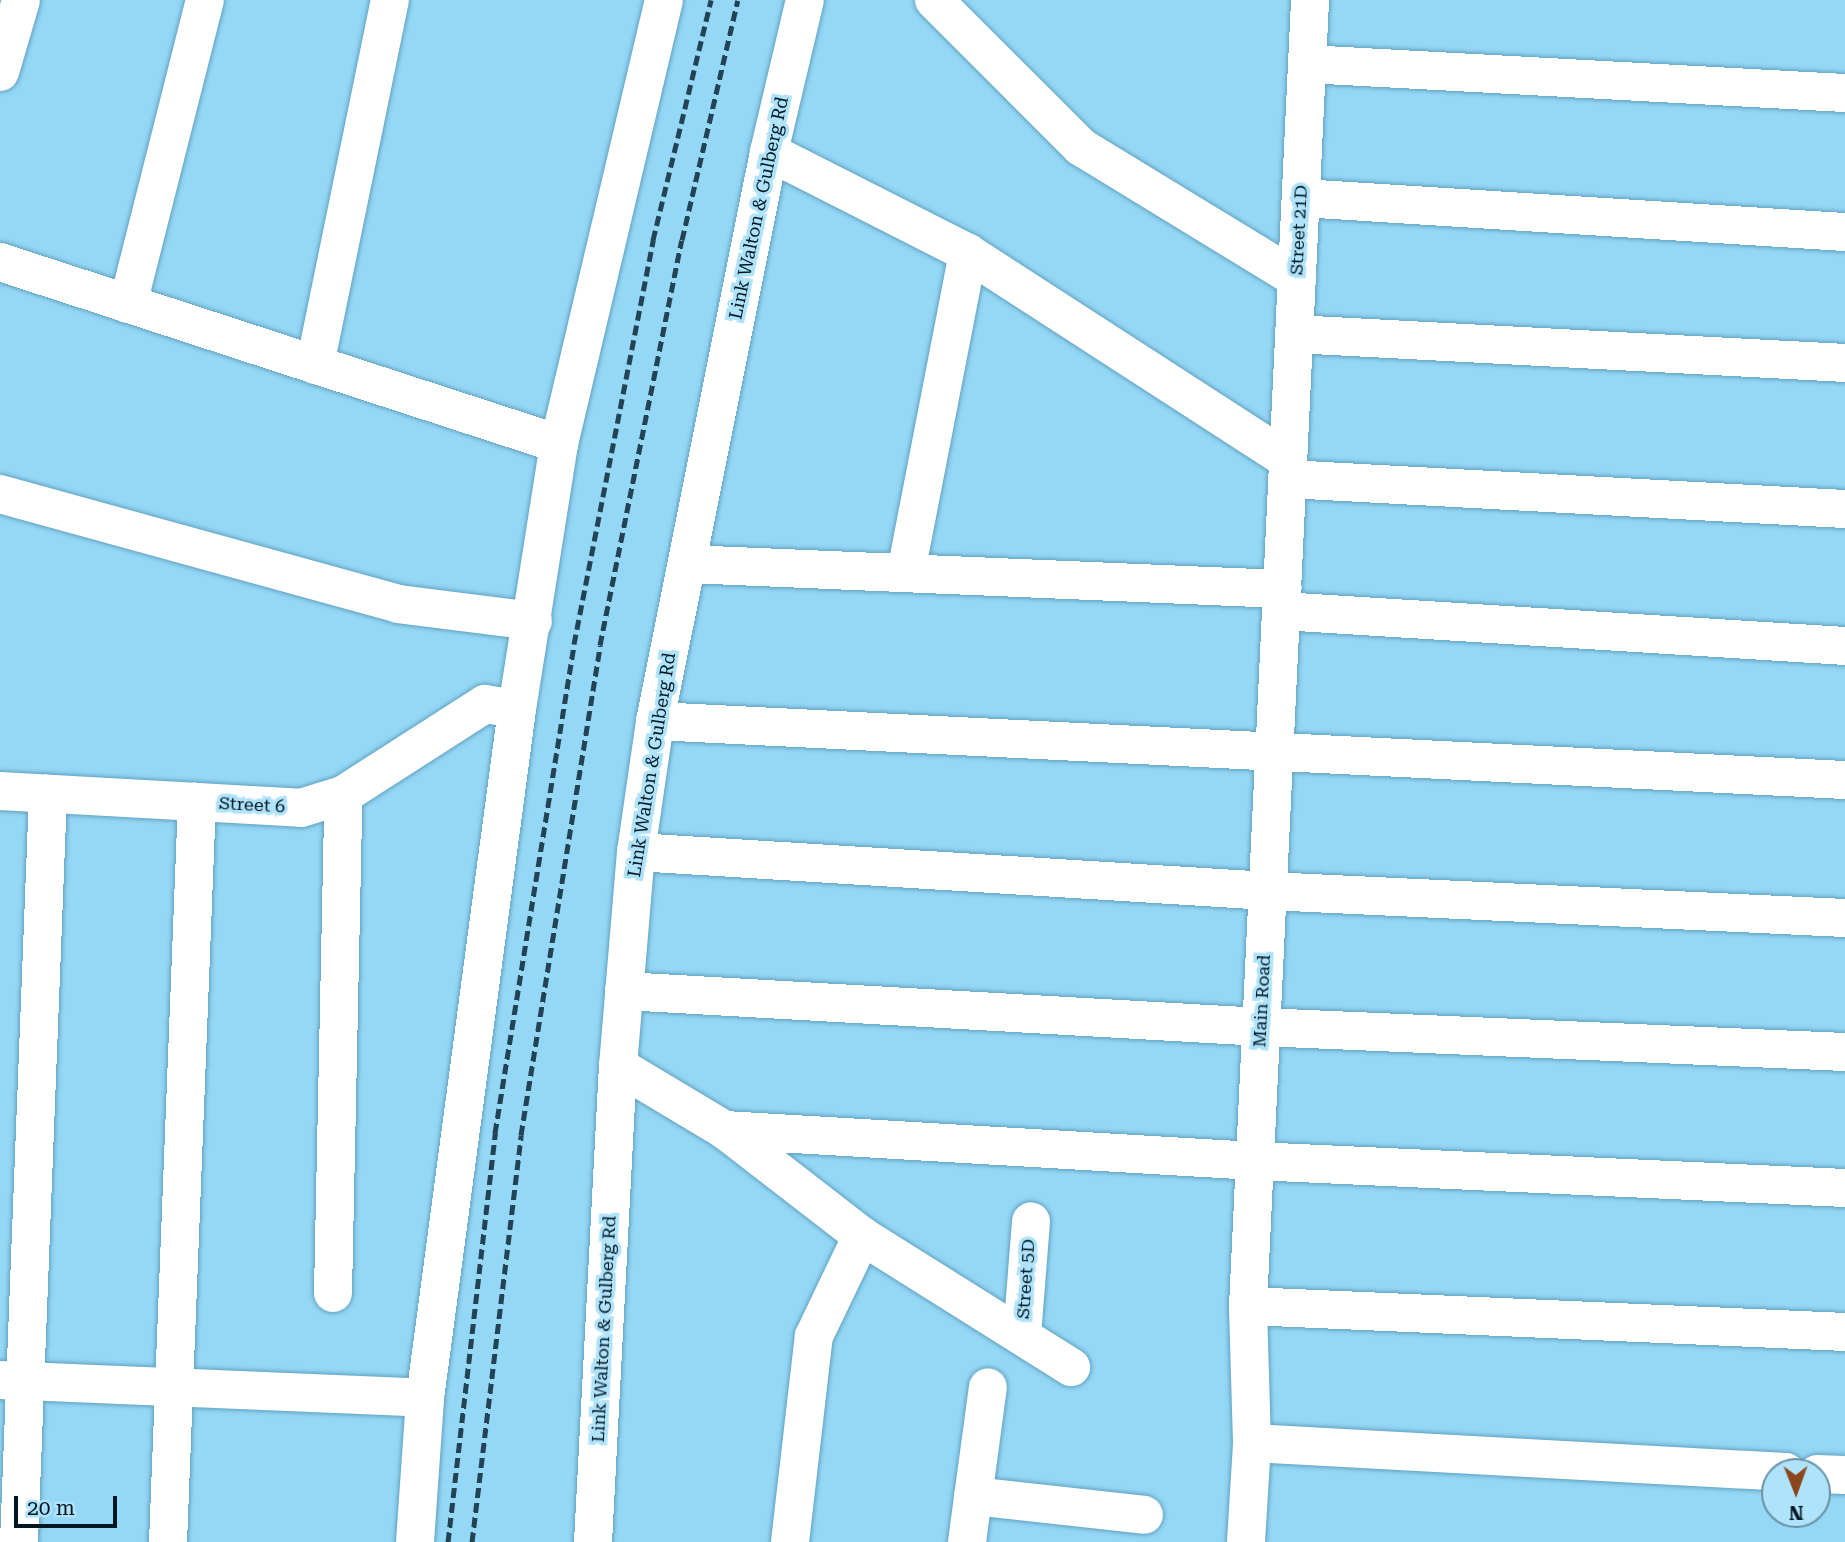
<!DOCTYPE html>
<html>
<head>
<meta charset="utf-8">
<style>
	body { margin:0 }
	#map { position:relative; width:1845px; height:1542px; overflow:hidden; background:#95d7f6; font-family:"Roboto Serif",serif }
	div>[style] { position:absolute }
	.roads { filter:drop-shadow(0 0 2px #61a2bf) drop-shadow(0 0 2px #61a2bf) }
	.minor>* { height:38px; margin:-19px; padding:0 19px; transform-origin:19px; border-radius:19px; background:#fff }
	.major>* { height:38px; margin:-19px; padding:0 19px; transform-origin:19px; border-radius:19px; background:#fff }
	.rail>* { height:5px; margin-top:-2.5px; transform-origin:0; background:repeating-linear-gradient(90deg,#224353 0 10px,transparent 0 15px) }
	span { translate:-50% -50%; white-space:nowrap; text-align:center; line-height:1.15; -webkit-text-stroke:7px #afe3fb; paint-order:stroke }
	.street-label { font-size:18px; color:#001722 }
	.north { position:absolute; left:1761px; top:1458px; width:70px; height:70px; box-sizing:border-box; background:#afe3fb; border:2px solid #6991a4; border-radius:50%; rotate:179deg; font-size:19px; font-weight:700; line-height:28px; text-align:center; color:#001722 }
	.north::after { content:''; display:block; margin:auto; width:24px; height:32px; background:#8b461d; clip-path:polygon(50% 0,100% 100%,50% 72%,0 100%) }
	.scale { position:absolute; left:14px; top:1496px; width:103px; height:32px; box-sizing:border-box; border:4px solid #001722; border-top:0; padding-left:9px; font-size:21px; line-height:24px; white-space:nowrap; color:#001722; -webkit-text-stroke:5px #afe3fb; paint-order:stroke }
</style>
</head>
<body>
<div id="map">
	<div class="roads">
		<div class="minor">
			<div style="left:934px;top:0;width:208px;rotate:45deg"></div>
			<div style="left:1081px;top:147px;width:253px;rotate:31.4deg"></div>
			<div style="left:1307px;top:64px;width:539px;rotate:3.09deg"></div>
			<div style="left:0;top:72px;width:75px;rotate:-73.7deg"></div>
			<div style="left:769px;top:152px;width:223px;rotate:26.9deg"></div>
			<div style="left:968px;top:253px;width:381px;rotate:32.9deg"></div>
			<div style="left:1301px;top:198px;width:545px;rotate:3.58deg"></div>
			<div style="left:0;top:262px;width:588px;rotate:18.03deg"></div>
			<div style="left:128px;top:304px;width:314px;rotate:-75.8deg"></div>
			<div style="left:1294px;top:334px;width:552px;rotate:3.01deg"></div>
			<div style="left:315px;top:365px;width:373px;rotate:-78.4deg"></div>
			<div style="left:1287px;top:479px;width:559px;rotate:3.08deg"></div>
			<div style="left:0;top:494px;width:413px;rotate:15.4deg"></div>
			<div style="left:398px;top:604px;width:136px;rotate:7.2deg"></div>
			<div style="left:687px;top:564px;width:596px;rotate:2.41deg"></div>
			<div style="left:906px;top:572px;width:325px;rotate:-79deg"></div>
			<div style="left:1281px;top:611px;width:565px;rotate:3.55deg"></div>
			<div style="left:655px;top:721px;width:1191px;rotate:2.84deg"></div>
			<div style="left:0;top:791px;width:301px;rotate:3.2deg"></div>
			<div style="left:301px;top:808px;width:44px;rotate:-17.2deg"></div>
			<div style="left:343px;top:795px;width:169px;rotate:-32.7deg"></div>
			<div style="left:485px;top:704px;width:32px;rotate:9deg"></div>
			<div style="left:636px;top:852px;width:633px;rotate:3.53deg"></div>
			<div style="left:1268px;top:891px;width:578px;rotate:2.68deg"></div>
			<div style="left:624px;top:991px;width:638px;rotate:3.23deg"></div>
			<div style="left:1261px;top:1027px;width:585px;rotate:2.45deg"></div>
			<div style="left:618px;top:1066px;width:125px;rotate:30.9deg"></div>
			<div style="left:725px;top:1130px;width:531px;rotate:3.35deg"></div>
			<div style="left:1255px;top:1161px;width:591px;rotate:2.62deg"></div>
			<div style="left:725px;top:1130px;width:173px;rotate:37.7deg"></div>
			<div style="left:862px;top:1236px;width:247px;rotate:32.1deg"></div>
			<div style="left:333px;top:1293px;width:498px;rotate:-88.8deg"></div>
			<div style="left:1248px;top:1306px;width:598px;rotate:2.49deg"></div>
			<div style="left:1022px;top:1336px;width:115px;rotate:-85.5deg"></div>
			<div style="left:1px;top:1380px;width:424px;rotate:2.4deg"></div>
			<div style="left:1252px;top:1443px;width:535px;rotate:3.11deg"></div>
			<div style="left:1817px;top:1474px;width:28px;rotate:2deg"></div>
			<div style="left:973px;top:1496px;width:172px;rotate:6.3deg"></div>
			<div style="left:19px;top:1542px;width:749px;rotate:-87.78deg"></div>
			<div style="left:168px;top:1542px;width:741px;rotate:-87.76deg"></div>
			<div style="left:593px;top:1542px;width:477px;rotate:-87deg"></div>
			<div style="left:618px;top:1066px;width:215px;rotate:-85.2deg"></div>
			<div style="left:636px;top:852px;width:132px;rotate:-81.7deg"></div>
			<div style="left:655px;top:721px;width:580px;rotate:-78.67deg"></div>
			<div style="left:769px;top:152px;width:156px;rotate:-76.7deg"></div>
			<div style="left:790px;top:1542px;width:207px;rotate:-83.4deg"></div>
			<div style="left:814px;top:1336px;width:111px;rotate:-64.4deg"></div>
			<div style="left:967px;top:1542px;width:156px;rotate:-82.3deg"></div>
			<div style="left:1246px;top:1542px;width:99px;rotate:-86.5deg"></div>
			<div style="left:1252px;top:1443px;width:137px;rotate:-91.7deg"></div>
			<div style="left:1248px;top:1306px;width:1307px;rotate:-87.28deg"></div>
		</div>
		<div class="major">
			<div style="left:415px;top:1542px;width:144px;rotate:-86deg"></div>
			<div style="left:425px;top:1398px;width:695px;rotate:-82.39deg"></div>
			<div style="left:517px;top:709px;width:268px;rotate:-81deg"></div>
			<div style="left:559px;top:444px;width:456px;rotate:-76.7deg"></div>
		</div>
	</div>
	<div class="rail">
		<div style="left:448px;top:1542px;width:412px;rotate:-83.4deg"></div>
		<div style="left:495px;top:1133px;width:495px;rotate:-80.8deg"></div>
		<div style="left:574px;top:644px;width:412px;rotate:-78.9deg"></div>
		<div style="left:653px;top:240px;width:247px;rotate:-76.4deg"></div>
		<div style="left:472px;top:1542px;width:410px;rotate:-83.1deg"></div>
		<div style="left:521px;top:1135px;width:496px;rotate:-80.8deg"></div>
		<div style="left:600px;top:645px;width:413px;rotate:-78.6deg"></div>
		<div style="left:682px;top:240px;width:246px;rotate:-76.9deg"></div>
	</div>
	<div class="street-label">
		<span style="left:759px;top:208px;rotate:-78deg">Link Walton &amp; Gulberg Rd</span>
		<span style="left:1299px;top:230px;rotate:-87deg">Street 21D</span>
		<span style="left:652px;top:765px;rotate:-81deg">Link Walton &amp; Gulberg Rd</span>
		<span style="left:252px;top:805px;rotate:3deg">Street 6</span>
		<span style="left:1262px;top:1001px;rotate:-87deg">Main Road</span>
		<span style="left:1026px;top:1279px;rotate:-86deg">Street 5D</span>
		<span style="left:604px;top:1329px;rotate:-87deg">Link Walton &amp; Gulberg Rd</span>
	</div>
	<div class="north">N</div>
	<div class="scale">20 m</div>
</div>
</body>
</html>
